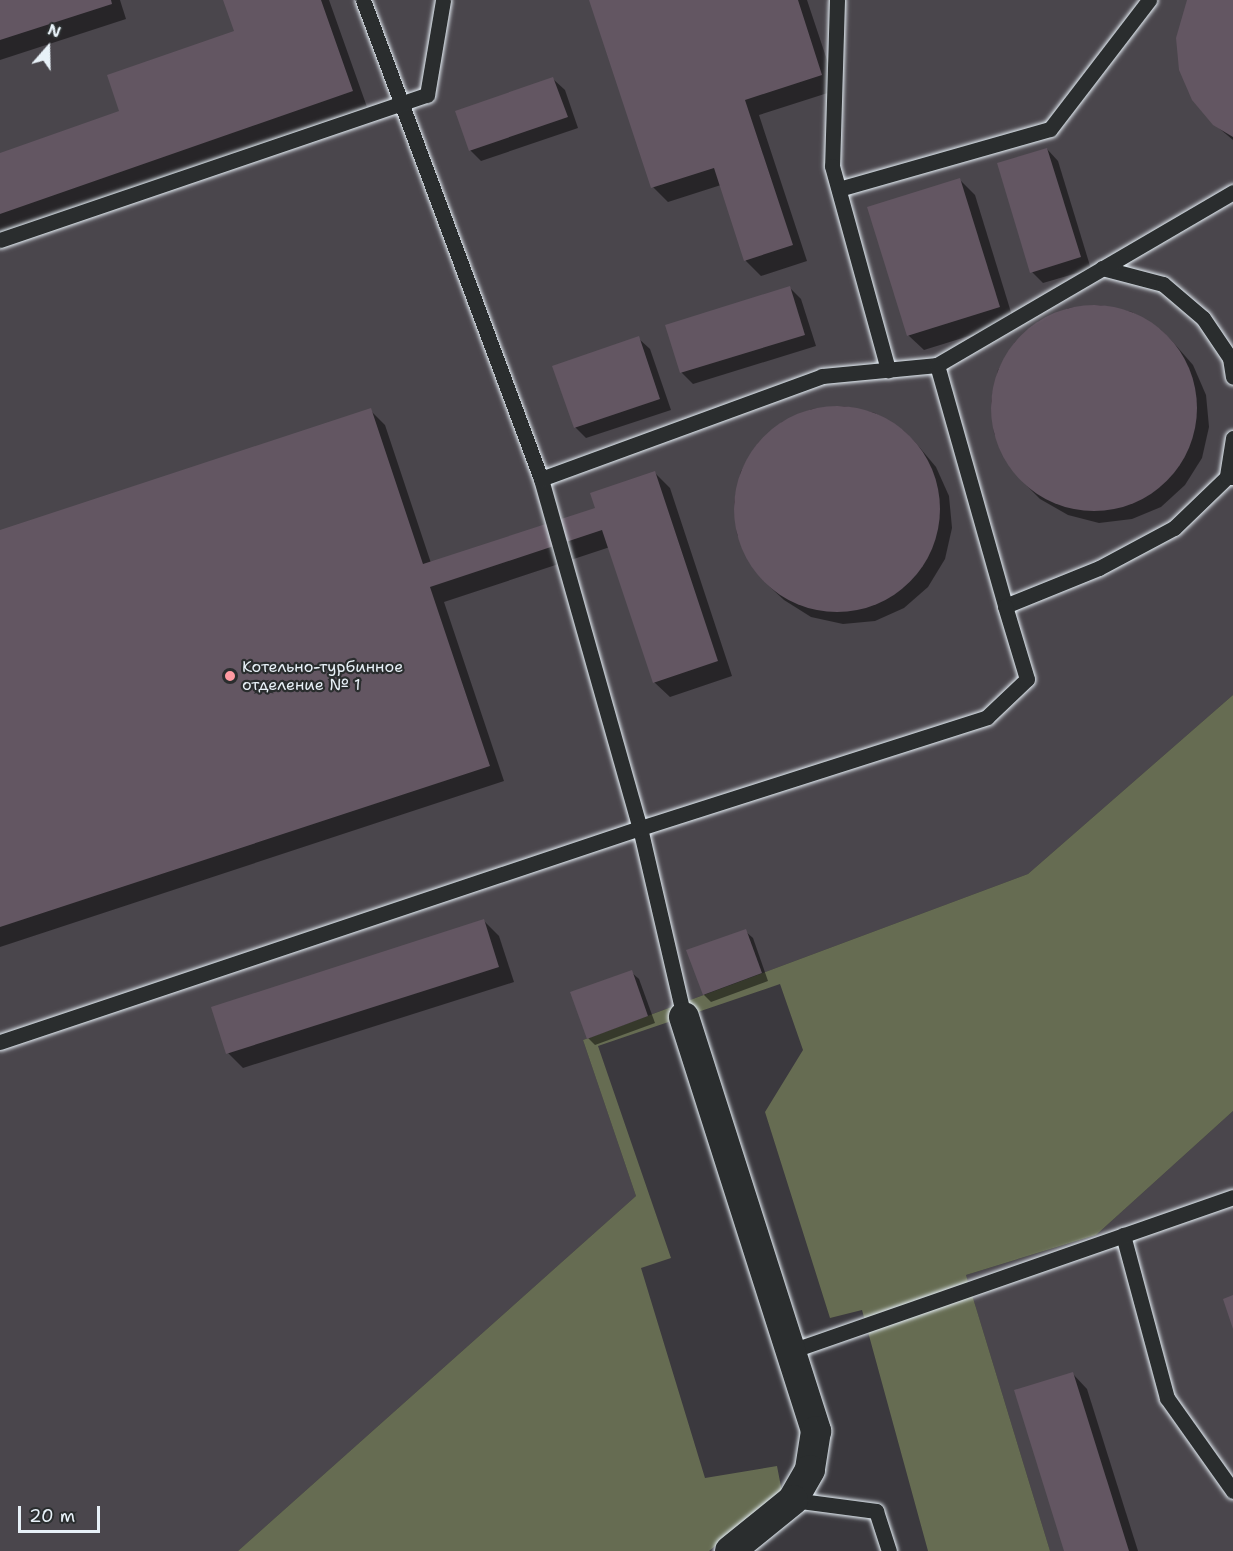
<!DOCTYPE html>
<html>
<head>
<meta charset="utf-8">
<style>
	body { margin:0 }
	#map { position:relative; width:1233px; height:1551px; overflow:hidden; background:#3b393e; font-family:"Shantell Sans",sans-serif }
	div>[style] { position:absolute }
	.built>* { inset:0; background:#4a464c }
	.green>* { inset:0; background:#666c52 }
	.shadow>* { inset:0; background:#0007 }
	.building>* { inset:0; background:#635662 }
	.round { border-radius:50% }
	.roads { filter:drop-shadow(0 0 2px #e8f1f8) drop-shadow(0 0 2px #e8f1f8) }
	.lane>* { height:15px; margin:-7.5px; padding:0 7.5px; transform-origin:7.5px; border-radius:7.5px; background:#2a2d2e }
	.street>* { height:30px; margin:-15px; padding:0 15px; transform-origin:15px; border-radius:15px; background:#2a2d2e }
	.dots>* { width:16px; height:16px; translate:-50% -50%; box-sizing:border-box; border:3px solid #2a2d2e; border-radius:50% }
	span { translate:-50% -50%; white-space:nowrap; text-align:center; line-height:1.15; -webkit-text-stroke:4.5px #2a2d2e; paint-order:stroke }
	.poi-label { font-size:16px; color:#e8f1f8 }
	.left { translate:0 -50%; text-align:left }
	.north { position:absolute; left:18px; top:18px; width:60px; height:60px; -webkit-text-stroke:4px #2a2d2e; paint-order:stroke; rotate:20deg; font-size:16px; font-weight:700; line-height:24px; text-align:center; color:#e8f1f8 }
	.north::after { content:''; display:block; margin:auto; width:21px; height:27px; background:#e8f1f8; clip-path:polygon(50% 0,100% 100%,50% 72%,0 100%) }
	.scale { position:absolute; left:18px; top:1506px; width:82px; height:27px; box-sizing:border-box; border:3px solid #e8f1f8; border-top:0; padding-left:8px; font-size:18px; line-height:21px; white-space:nowrap; color:#e8f1f8; -webkit-text-stroke:4px #2a2d2e; paint-order:stroke }
</style>
</head>
<body>
<div id="map">
	<div class="built">
		<div style="clip-path:polygon(0 0,1233px 0,1233px 695px,1028px 874px,583px 1040px,636px 1196px,238px 1551px,0 1551px)"></div>
		<div style="clip-path:polygon(1233px 1111px,1233px 1551px,1050px 1551px,966px 1275px,1096px 1235px)"></div>
	</div>
	<div class="green">
		<div style="clip-path:polygon(1233px 695px,1233px 1111px,1096px 1235px,966px 1275px,1050px 1551px,928px 1551px,862px 1310px,830px 1318px,765px 1112px,803px 1050px,780px 984px,598px 1046px,671px 1258px,641px 1268px,705px 1478px,777px 1466px,782px 1492px,709px 1551px,238px 1551px,636px 1196px,583px 1040px,1028px 874px)"></div>
	</div>
	<div class="shadow">
		<div style="clip-path:polygon(0 0,120px 0,126px 19px,0 60px)"></div>
		<div style="clip-path:polygon(225px 0,329px 0,367px 107px,0 234px,0 154px,121px 112px,236px 32px)"></div>
		<div style="clip-path:polygon(591px 0,807px 0,837px 90px,759px 115px,807px 261px,761px 276px,746px 261px,721px 185px,668px 202px,653px 187px)"></div>
		<div style="clip-path:polygon(1188px 0,1233px 0,1233px 140px,1214px 124px,1177px 38px)"></div>
		<div style="clip-path:polygon(553px 79px,565px 90px,578px 128px,481px 161px,470px 150px)"></div>
		<div style="clip-path:polygon(1047px 149px,1058px 161px,1091px 269px,1043px 283px,1032px 272px)"></div>
		<div style="clip-path:polygon(960px 180px,975px 195px,1014px 322px,924px 350px,908px 335px)"></div>
		<div style="clip-path:polygon(790px 288px,801px 299px,816px 346px,693px 384px,681px 372px)"></div>
		<div style="clip-path:polygon(1100px 305px,1132px 312px,1160px 329px,1172px 341px,1193px 365px,1206px 395px,1209px 427px,1202px 458px,1185px 485px,1161px 507px,1132px 519px,1099px 523px,1068px 515px,1040px 499px,1028px 487px,1007px 462px,994px 433px,991px 401px,998px 370px,1015px 342px,1039px 321px,1069px 308px)"></div>
		<div style="clip-path:polygon(638px 338px,650px 349px,671px 410px,586px 438px,575px 427px)"></div>
		<div style="clip-path:polygon(844px 406px,875px 413px,903px 430px,915px 442px,936px 467px,949px 496px,952px 528px,945px 559px,928px 587px,904px 608px,875px 621px,843px 624px,811px 617px,784px 600px,771px 588px,750px 563px,737px 534px,734px 502px,741px 471px,758px 443px,782px 422px,812px 409px)"></div>
		<div style="clip-path:polygon(370px 410px,385px 425px,431px 563px,597px 509px,655px 473px,670px 488px,732px 676px,670px 697px,654px 682px,610px 547px,444px 602px,504px 781px,0 947px,0 532px)"></div>
		<div style="clip-path:polygon(484px 921px,499px 936px,514px 982px,243px 1068px,228px 1053px)"></div>
		<div style="clip-path:polygon(745px 931px,753px 938px,768px 981px,711px 1002px,704px 995px)"></div>
		<div style="clip-path:polygon(631px 972px,639px 979px,655px 1023px,595px 1045px,588px 1038px)"></div>
		<div style="clip-path:polygon(1072px 1373px,1087px 1389px,1138px 1551px,1066px 1551px)"></div>
	</div>
	<div class="building">
		<div style="clip-path:polygon(0 0,111px 0,112px 4px,0 40px)"></div>
		<div style="clip-path:polygon(223px 0,321px 0,353px 91px,0 214px,0 153px,119px 111px,107px 75px,234px 31px)"></div>
		<div style="clip-path:polygon(589px 0,798px 0,822px 75px,745px 100px,793px 245px,744px 261px,714px 168px,651px 188px)"></div>
		<div style="clip-path:polygon(1187px 0,1233px 0,1233px 137px,1213px 125px,1192px 100px,1179px 70px,1176px 38px)"></div>
		<div style="clip-path:polygon(553px 77px,568px 117px,469px 151px,455px 111px)"></div>
		<div style="clip-path:polygon(1047px 148px,1081px 257px,1030px 273px,997px 163px)"></div>
		<div style="clip-path:polygon(960px 178px,1000px 307px,907px 336px,867px 207px)"></div>
		<div style="clip-path:polygon(790px 286px,805px 335px,680px 373px,665px 325px)"></div>
		<div class="round" style="left:991px;top:305px;width:206px;height:206px"></div>
		<div style="clip-path:polygon(639px 336px,660px 399px,574px 428px,552px 366px)"></div>
		<div class="round" style="left:734px;top:406px;width:206px;height:206px"></div>
		<div style="clip-path:polygon(371px 408px,423px 564px,595px 508px,590px 493px,655px 471px,718px 661px,653px 683px,602px 530px,430px 587px,490px 766px,0 927px,0 530px)"></div>
		<div style="clip-path:polygon(484px 919px,499px 967px,226px 1054px,211px 1007px)"></div>
		<div style="clip-path:polygon(746px 929px,762px 973px,703px 995px,686px 950px)"></div>
		<div style="clip-path:polygon(632px 970px,648px 1016px,587px 1039px,570px 992px)"></div>
		<div style="clip-path:polygon(1233px 1295px,1233px 1329px,1223px 1299px)"></div>
		<div style="clip-path:polygon(1073px 1372px,1129px 1551px,1064px 1551px,1014px 1390px)"></div>
	</div>
	<div class="roads">
		<div class="lane">
			<div style="left:363px;top:0;width:511px;rotate:69.61deg"></div>
			<div style="left:541px;top:479px;width:363px;rotate:74.2deg"></div>
			<div style="left:640px;top:828px;width:194px;rotate:76.9deg"></div>
			<div style="left:837px;top:0;width:166px;rotate:91.7deg"></div>
			<div style="left:832px;top:166px;width:212px;rotate:74.6deg"></div>
			<div style="left:839px;top:189px;width:219px;rotate:-15.9deg"></div>
			<div style="left:1050px;top:129px;width:163px;rotate:-52.5deg"></div>
			<div style="left:0;top:240px;width:451px;rotate:-18.8deg"></div>
			<div style="left:427px;top:95px;width:96px;rotate:-80.4deg"></div>
			<div style="left:1102px;top:268px;width:63px;rotate:14.7deg"></div>
			<div style="left:1163px;top:284px;width:52px;rotate:40.4deg"></div>
			<div style="left:1203px;top:318px;width:48px;rotate:56deg"></div>
			<div style="left:1230px;top:358px;width:19px;rotate:81deg"></div>
			<div style="left:937px;top:365px;width:250px;rotate:74.2deg"></div>
			<div style="left:1005px;top:606px;width:101px;rotate:-22deg"></div>
			<div style="left:1099px;top:568px;width:85px;rotate:-28.1deg"></div>
			<div style="left:1174px;top:528px;width:74px;rotate:-43.9deg"></div>
			<div style="left:1233px;top:438px;width:39px;rotate:99deg"></div>
			<div style="left:1227px;top:477px;width:6px"></div>
			<div style="left:541px;top:479px;width:299px;rotate:-20.1deg"></div>
			<div style="left:822px;top:376px;width:116px;rotate:-5.5deg"></div>
			<div style="left:937px;top:365px;width:343px;rotate:-30.3deg"></div>
			<div style="left:0;top:1042px;width:675px;rotate:-18.49deg"></div>
			<div style="left:640px;top:828px;width:364px;rotate:-17.7deg"></div>
			<div style="left:987px;top:717px;width:55px;rotate:-43.5deg"></div>
			<div style="left:1027px;top:679px;width:76px;rotate:-106.8deg"></div>
			<div style="left:1123px;top:1235px;width:169px;rotate:74.9deg"></div>
			<div style="left:1167px;top:1398px;width:114px;rotate:54.6deg"></div>
			<div style="left:791px;top:1351px;width:468px;rotate:-19.2deg"></div>
			<div style="left:793px;top:1500px;width:84px;rotate:7.5deg"></div>
			<div style="left:876px;top:1511px;width:42px;rotate:72deg"></div>
		</div>
		<div class="street">
			<div style="left:684px;top:1017px;width:435px;rotate:72.3deg"></div>
			<div style="left:816px;top:1431px;width:39px;rotate:99deg"></div>
			<div style="left:810px;top:1470px;width:34px;rotate:120deg"></div>
			<div style="left:793px;top:1500px;width:81px;rotate:141deg"></div>
		</div>
	</div>
	<div class="dots">
		<div style="left:230px;top:676px;background:#ff9aa2"></div>
	</div>
	<div class="poi-label">
		<span class="left" style="left:242px;top:676px">Котельно-турбинное<br>отделение № 1</span>
	</div>
	<div class="north">N</div>
	<div class="scale">20 m</div>
</div>
</body>
</html>
